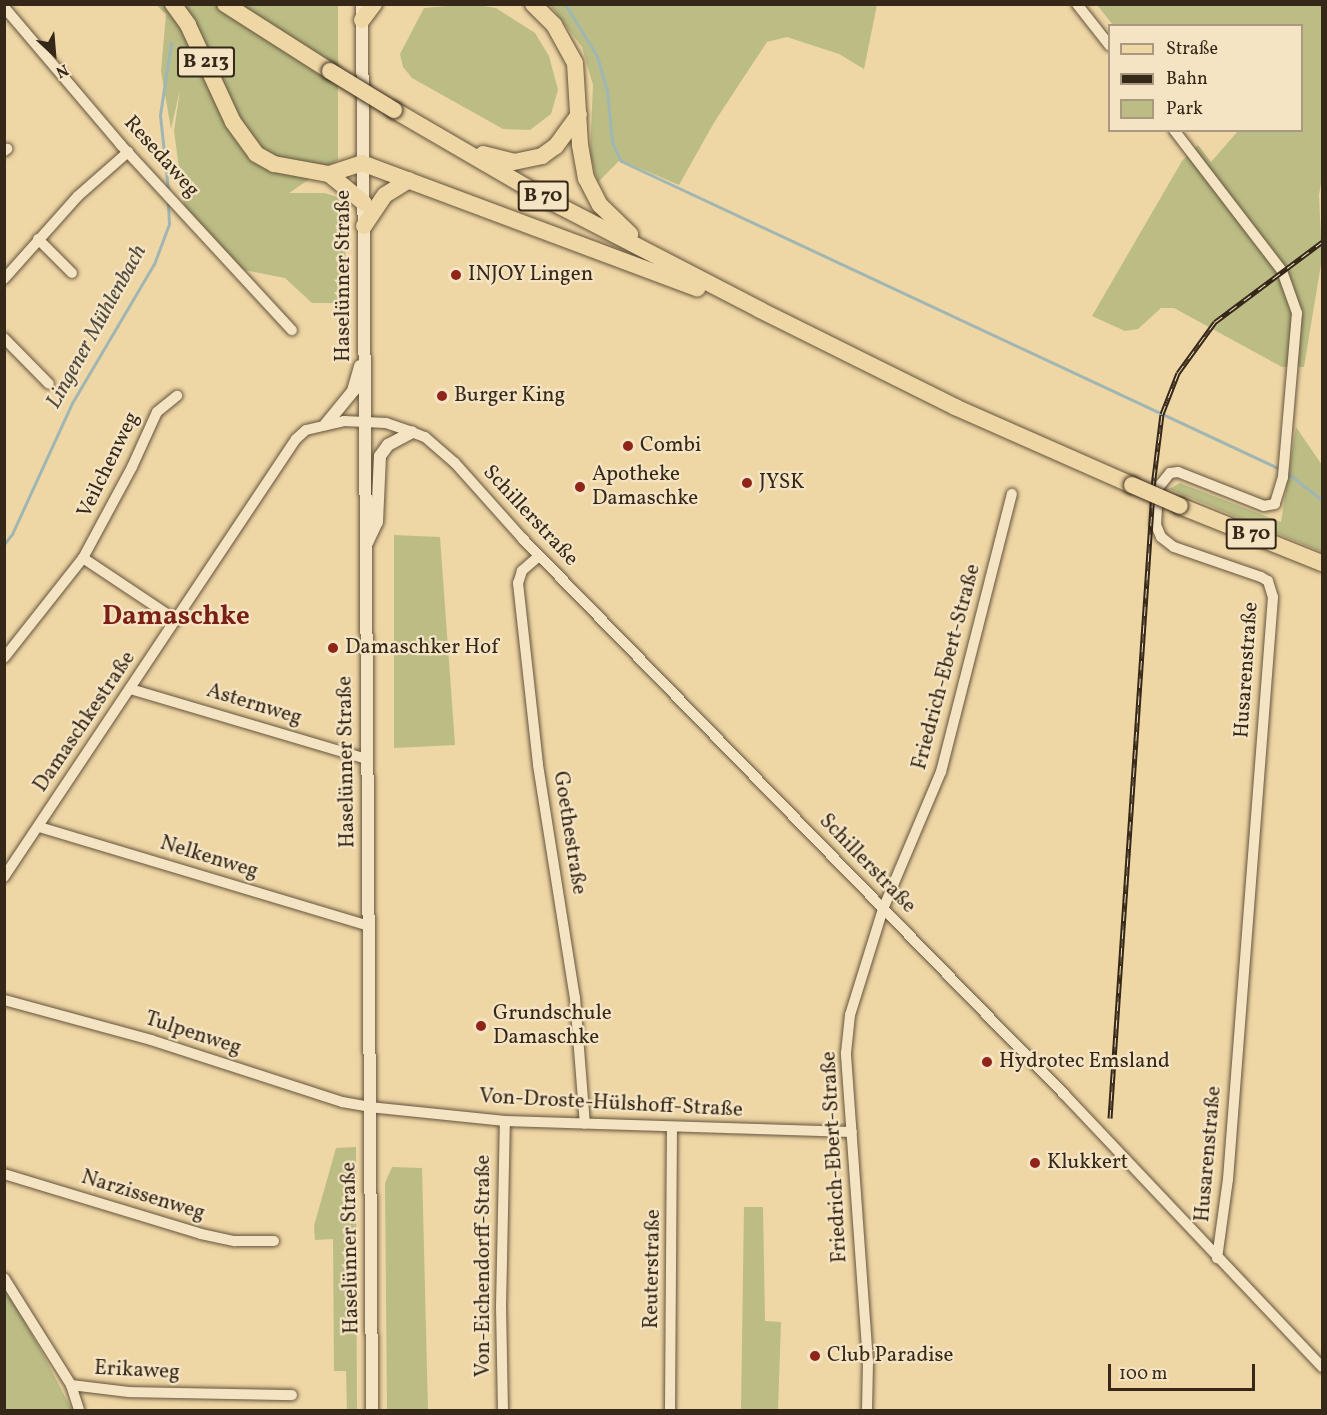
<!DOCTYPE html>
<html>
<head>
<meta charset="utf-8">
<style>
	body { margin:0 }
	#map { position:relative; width:1327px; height:1415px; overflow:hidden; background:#efd6a5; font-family:Vollkorn,serif }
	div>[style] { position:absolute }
	.green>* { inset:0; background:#bbbd85 }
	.stream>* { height:3px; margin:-1.5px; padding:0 1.5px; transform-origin:1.5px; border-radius:1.5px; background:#a0b6b3 }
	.roads { filter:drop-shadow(0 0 2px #64543c) drop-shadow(0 0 2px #64543c) }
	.minor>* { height:10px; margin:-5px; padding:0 5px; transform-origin:5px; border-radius:5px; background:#f5e4c4 }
	.tertiary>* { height:12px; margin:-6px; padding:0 6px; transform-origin:6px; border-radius:6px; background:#f5e4c4 }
	.primary>* { height:16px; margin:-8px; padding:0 8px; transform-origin:8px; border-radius:8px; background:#efd6a5 }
	.rail>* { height:5px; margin-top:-2.5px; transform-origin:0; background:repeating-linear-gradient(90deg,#f5e4c4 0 9px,#352819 0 18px); box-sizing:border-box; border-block:2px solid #352819 }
	.bridges { filter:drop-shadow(0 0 2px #352819) drop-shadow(0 0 2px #352819) }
	.primary-bridge>* { height:16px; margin:-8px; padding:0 8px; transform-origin:8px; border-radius:8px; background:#efd6a5 }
	.dots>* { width:16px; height:16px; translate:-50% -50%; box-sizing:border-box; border:3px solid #f5e4c4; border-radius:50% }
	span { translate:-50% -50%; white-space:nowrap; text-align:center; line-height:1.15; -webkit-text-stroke:4.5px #f5e4c4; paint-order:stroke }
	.shield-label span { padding:2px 4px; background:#f5e4c4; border:2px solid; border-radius:4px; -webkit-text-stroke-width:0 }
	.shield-label { font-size:20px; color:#352819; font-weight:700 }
	.street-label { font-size:21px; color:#352819 }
	.poi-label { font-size:21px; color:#352819 }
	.left { translate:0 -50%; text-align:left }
	.water-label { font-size:22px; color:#504c40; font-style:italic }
	.district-label { font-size:27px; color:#7a1f14; font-weight:700 }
	.frame { position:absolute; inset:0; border:6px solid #352819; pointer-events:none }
	.legend { position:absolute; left:1108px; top:24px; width:195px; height:108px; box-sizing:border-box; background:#f5e4c4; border:2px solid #a89980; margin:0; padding:8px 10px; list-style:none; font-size:18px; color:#352819 }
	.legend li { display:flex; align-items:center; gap:12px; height:30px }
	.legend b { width:30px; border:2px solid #a89980 }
	.north { position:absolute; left:24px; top:24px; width:60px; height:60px; -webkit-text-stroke:4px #f5e4c4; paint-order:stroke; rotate:154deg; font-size:16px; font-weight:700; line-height:24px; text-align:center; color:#352819 }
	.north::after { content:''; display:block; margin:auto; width:21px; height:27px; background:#352819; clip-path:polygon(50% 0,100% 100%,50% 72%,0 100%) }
	.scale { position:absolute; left:1108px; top:1364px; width:147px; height:27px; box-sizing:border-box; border:3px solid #352819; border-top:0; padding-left:8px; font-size:18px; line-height:21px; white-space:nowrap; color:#352819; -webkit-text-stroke:4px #f5e4c4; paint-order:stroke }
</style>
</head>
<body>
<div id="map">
	<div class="green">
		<div style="clip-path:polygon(471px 4px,496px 8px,535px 33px,549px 56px,558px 90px,551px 114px,530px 130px,503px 129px,412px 78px,403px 67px,400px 54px,424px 8px)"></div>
		<div style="clip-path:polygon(156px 5px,338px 5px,338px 160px,289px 193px,325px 193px,337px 197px,343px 206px,348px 303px,312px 303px,285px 278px,239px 269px,184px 205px,174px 131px,180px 90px,171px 129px,161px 71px,166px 14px)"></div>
		<div style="clip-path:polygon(550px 5px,877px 5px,864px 69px,839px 54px,787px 37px,767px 42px,715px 121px,679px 185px,620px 160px,598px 182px,590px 155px,593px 85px,582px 47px)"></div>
		<div style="clip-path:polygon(1097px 5px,1322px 5px,1322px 177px,1319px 195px,1322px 258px,1304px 367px,1282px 367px,1174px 308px,1161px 308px,1138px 329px,1125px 331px,1092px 316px,1182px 161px,1198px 145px,1211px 162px,1238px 131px,1302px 130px,1302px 26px,1113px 25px)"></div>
		<div style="clip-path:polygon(1296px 427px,1322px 465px,1322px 552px,1169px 489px,1180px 483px,1281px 522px)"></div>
		<div style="clip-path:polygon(394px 535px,440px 537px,455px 745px,394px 748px)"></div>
		<div style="clip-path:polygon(356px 1147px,357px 1410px,347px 1410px,346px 1371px,334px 1371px,333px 1239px,315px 1240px,314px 1226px,336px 1148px)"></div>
		<div style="clip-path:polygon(392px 1167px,422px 1168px,428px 1410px,387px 1410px,385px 1183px)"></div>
		<div style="clip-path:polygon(744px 1207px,763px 1207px,765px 1321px,781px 1322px,778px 1410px,741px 1410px)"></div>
		<div style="clip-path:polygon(4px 1285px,45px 1358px,72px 1410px,5px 1410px)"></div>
	</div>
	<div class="stream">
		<div style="left:565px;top:4px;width:61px;rotate:58.4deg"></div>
		<div style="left:597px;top:56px;width:35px;rotate:74deg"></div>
		<div style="left:607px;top:90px;width:52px;rotate:84.5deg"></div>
		<div style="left:612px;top:142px;width:21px;rotate:65deg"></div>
		<div style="left:621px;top:161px;width:727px;rotate:25.05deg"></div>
		<div style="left:168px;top:190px;width:75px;rotate:-96.1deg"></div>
		<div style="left:160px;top:115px;width:73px;rotate:-81.3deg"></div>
		<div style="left:1286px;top:472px;width:46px;rotate:37.9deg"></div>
		<div style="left:4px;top:544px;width:13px;rotate:-51deg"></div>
		<div style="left:12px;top:534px;width:144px;rotate:-65.4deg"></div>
		<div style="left:72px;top:403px;width:161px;rotate:-59.5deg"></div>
		<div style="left:154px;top:264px;width:43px;rotate:-69.4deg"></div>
		<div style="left:169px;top:224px;width:22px;rotate:-93deg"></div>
	</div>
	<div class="roads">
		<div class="minor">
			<div style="left:1077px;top:4px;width:53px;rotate:51.8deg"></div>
			<div style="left:4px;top:7px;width:181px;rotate:49.7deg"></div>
			<div style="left:121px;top:145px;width:252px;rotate:47.3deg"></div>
			<div style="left:1174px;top:130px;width:178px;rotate:52.5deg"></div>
			<div style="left:1282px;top:271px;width:45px;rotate:70.3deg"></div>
			<div style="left:1297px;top:313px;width:165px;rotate:94.9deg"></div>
			<div style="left:1283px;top:477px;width:28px;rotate:107deg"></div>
			<div style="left:1275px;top:504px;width:11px;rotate:170deg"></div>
			<div style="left:1264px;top:506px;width:92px;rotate:-158.4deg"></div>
			<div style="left:1178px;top:472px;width:8px;rotate:173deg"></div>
			<div style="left:1170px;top:473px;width:19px;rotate:129deg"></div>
			<div style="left:1158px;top:488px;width:37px;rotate:93deg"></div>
			<div style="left:1156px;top:525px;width:13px;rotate:67deg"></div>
			<div style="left:1161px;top:537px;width:16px;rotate:38deg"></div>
			<div style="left:1174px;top:547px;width:92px;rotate:19deg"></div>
			<div style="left:1261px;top:577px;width:8px;rotate:30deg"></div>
			<div style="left:1268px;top:581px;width:17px;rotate:73deg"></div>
			<div style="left:1273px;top:597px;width:584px;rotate:94.42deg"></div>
			<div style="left:1228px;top:1179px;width:80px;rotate:97.9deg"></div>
			<div style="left:4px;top:151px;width:4px;rotate:-34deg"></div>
			<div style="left:38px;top:239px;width:48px;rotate:45deg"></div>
			<div style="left:4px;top:279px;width:111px;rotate:-48.3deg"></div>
			<div style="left:78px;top:196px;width:67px;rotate:-41.3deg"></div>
			<div style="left:4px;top:338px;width:64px;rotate:45.6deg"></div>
			<div style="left:539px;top:556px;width:23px;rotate:139deg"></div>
			<div style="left:522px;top:571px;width:13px;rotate:108deg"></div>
			<div style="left:518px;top:583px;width:183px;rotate:83.7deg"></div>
			<div style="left:538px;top:765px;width:236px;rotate:81deg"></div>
			<div style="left:575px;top:998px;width:126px;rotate:85.5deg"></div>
			<div style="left:83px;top:558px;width:112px;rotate:33.7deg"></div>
			<div style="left:4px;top:658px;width:127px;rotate:-51.7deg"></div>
			<div style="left:83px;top:558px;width:103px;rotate:-61.7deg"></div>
			<div style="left:132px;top:467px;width:60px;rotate:-65.6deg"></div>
			<div style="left:157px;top:412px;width:26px;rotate:-39deg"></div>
			<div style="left:130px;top:689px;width:247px;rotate:16.5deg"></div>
			<div style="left:39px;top:827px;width:344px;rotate:16.7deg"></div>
			<div style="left:4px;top:877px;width:526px;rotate:-56.31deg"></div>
			<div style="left:296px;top:439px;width:13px;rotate:-42deg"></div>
			<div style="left:306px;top:430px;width:39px;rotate:-13deg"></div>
			<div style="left:344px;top:421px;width:42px;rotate:2.7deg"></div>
			<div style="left:386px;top:423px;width:24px;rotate:19deg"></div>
			<div style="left:409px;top:431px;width:17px;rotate:21deg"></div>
			<div style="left:425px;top:437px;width:40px;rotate:41deg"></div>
			<div style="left:455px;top:463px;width:102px;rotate:48.2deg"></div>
			<div style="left:523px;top:539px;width:775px;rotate:45.73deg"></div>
			<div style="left:1064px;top:1094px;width:376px;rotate:46.6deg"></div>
			<div style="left:4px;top:1000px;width:152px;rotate:15.2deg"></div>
			<div style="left:151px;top:1040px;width:201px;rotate:18deg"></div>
			<div style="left:342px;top:1102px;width:27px;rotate:10deg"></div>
			<div style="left:369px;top:1107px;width:137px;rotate:5.9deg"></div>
			<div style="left:505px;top:1121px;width:347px;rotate:1.8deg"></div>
			<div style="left:4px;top:1174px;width:206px;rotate:16.9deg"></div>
			<div style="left:201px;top:1234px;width:35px;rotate:12deg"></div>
			<div style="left:235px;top:1241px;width:39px"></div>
			<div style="left:4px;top:1278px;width:126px;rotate:57.9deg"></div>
			<div style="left:71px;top:1385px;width:26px;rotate:72deg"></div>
			<div style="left:71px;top:1385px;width:58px;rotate:6.9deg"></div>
			<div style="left:129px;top:1392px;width:163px;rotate:1.1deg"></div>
			<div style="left:503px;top:1410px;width:103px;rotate:-91.1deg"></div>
			<div style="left:501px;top:1307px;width:186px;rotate:-88.8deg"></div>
			<div style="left:670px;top:1410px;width:282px;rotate:-89.6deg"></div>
			<div style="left:867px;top:1410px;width:48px;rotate:-88.8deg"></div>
			<div style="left:868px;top:1362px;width:310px;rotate:-94.1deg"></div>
			<div style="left:846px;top:1053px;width:38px;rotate:-84deg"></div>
			<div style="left:850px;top:1015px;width:111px;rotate:-72.7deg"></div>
			<div style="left:883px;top:909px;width:149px;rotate:-67.1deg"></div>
			<div style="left:941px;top:772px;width:287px;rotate:-75.7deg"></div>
		</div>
		<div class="tertiary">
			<div style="left:362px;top:4px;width:1406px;rotate:89.59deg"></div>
			<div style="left:326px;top:424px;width:43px;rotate:-50.7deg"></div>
			<div style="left:353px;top:391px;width:26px;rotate:-74deg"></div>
			<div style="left:367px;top:543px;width:23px;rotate:-65deg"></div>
			<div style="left:377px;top:522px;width:66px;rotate:-87.4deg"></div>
			<div style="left:380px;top:456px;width:14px;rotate:-54deg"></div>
			<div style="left:388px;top:445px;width:27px;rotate:-28deg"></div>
		</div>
		<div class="primary">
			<div style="left:173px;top:4px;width:26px;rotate:54deg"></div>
			<div style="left:188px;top:25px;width:107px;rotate:65.1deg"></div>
			<div style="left:233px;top:122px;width:39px;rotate:54deg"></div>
			<div style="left:256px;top:154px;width:21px;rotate:29deg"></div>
			<div style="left:274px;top:164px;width:56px;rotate:10.3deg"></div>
			<div style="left:329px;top:174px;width:35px;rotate:-18deg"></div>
			<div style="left:362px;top:163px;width:358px;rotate:20.5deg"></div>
			<div style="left:225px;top:4px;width:125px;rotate:32.5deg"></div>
			<div style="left:533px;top:4px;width:30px;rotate:45deg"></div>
			<div style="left:554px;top:25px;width:43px;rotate:61.1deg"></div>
			<div style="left:575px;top:63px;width:82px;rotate:86.5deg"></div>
			<div style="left:580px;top:145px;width:34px;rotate:80deg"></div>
			<div style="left:586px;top:178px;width:30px;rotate:63deg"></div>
			<div style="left:600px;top:205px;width:42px;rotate:44deg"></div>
			<div style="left:362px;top:20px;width:20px;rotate:-53deg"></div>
			<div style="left:394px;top:110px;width:185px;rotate:30.2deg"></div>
			<div style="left:554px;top:203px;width:232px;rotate:27.4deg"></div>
			<div style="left:760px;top:310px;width:218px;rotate:26.4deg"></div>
			<div style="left:955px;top:407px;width:193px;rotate:23.8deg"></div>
			<div style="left:483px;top:154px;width:32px;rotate:14deg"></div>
			<div style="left:514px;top:162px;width:29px;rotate:-12deg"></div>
			<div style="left:542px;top:156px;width:17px;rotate:-36deg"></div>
			<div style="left:556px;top:146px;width:39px;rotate:-54deg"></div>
			<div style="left:329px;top:174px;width:45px;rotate:39.6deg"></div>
			<div style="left:364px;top:226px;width:37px;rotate:-56deg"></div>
			<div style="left:385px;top:195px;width:28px;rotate:-32deg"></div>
			<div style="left:1180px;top:506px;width:153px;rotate:21.9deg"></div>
		</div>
	</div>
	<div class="rail">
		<div style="left:1110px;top:1118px;width:642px;rotate:-86.07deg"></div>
		<div style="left:1154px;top:478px;width:64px;rotate:-82.9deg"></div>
		<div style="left:1162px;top:414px;width:44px;rotate:-68.7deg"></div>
		<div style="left:1178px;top:373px;width:63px;rotate:-54deg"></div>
		<div style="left:1215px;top:322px;width:134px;rotate:-36.8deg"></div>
	</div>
	<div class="bridges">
		<div class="primary-bridge">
			<div style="left:330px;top:71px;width:75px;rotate:31.4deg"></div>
			<div style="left:1132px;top:485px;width:52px;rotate:23.6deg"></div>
		</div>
	</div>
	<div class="dots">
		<div style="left:456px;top:275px;background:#8f2418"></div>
		<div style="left:442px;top:396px;background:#8f2418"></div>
		<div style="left:628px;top:446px;background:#8f2418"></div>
		<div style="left:747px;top:483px;background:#8f2418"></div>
		<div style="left:580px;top:487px;background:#8f2418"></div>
		<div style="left:333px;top:648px;background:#8f2418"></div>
		<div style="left:481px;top:1026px;background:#8f2418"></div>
		<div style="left:987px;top:1062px;background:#8f2418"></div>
		<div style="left:1035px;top:1163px;background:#8f2418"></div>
		<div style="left:815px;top:1356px;background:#8f2418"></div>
	</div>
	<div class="shield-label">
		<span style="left:206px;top:62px">B 213</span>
		<span style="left:543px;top:196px">B 70</span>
		<span style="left:1251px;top:534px">B 70</span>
	</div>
	<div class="street-label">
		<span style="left:161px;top:157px;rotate:48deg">Resedaweg</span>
		<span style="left:344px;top:276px;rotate:-90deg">Haselünner Straße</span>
		<span style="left:109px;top:465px;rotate:-64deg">Veilchenweg</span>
		<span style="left:530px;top:516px;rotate:47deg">Schillerstraße</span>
		<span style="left:947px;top:667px;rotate:-75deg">Friedrich-Ebert-Straße</span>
		<span style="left:1247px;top:670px;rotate:-86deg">Husarenstraße</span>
		<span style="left:254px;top:705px;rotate:17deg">Asternweg</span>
		<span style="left:85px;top:722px;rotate:-56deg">Damaschkestraße</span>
		<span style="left:347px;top:762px;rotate:-91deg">Haselünner Straße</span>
		<span style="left:569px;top:833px;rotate:81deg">Goethestraße</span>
		<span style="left:209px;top:858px;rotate:17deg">Nelkenweg</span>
		<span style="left:867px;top:864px;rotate:46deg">Schillerstraße</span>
		<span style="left:193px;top:1034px;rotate:18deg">Tulpenweg</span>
		<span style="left:611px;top:1104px;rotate:3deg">Von-Droste-Hülshoff-Straße</span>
		<span style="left:1209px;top:1154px;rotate:-85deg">Husarenstraße</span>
		<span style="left:835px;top:1157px;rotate:-93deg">Friedrich-Ebert-Straße</span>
		<span style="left:143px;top:1196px;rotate:17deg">Narzissenweg</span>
		<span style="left:351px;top:1248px;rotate:-91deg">Haselünner Straße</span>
		<span style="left:484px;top:1266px;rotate:-90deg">Von-Eichendorff-Straße</span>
		<span style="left:653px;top:1269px;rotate:-89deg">Reuterstraße</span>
		<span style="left:137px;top:1371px;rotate:3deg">Erikaweg</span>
	</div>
	<div class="poi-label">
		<span class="left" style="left:468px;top:275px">INJOY Lingen</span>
		<span class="left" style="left:454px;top:396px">Burger King</span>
		<span class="left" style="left:640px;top:446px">Combi</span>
		<span class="left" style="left:592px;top:487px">Apotheke<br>Damaschke</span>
		<span class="left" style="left:759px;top:483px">JYSK</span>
		<span class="left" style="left:345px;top:648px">Damaschker Hof</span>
		<span class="left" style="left:493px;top:1026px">Grundschule<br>Damaschke</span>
		<span class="left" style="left:999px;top:1062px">Hydrotec Emsland</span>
		<span class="left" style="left:1047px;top:1163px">Klukkert</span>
		<span class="left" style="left:827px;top:1356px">Club Paradise</span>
	</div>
	<div class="water-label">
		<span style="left:97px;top:327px;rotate:-61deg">Lingener Mühlenbach</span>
	</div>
	<div class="district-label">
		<span style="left:176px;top:618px">Damaschke</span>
	</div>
	<div class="frame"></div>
	<ul class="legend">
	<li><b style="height:8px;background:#efd6a5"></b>Straße</li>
	<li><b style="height:8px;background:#352819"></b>Bahn</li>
	<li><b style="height:16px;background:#bbbd85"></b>Park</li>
	</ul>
	<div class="north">N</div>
	<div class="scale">100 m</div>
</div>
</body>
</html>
